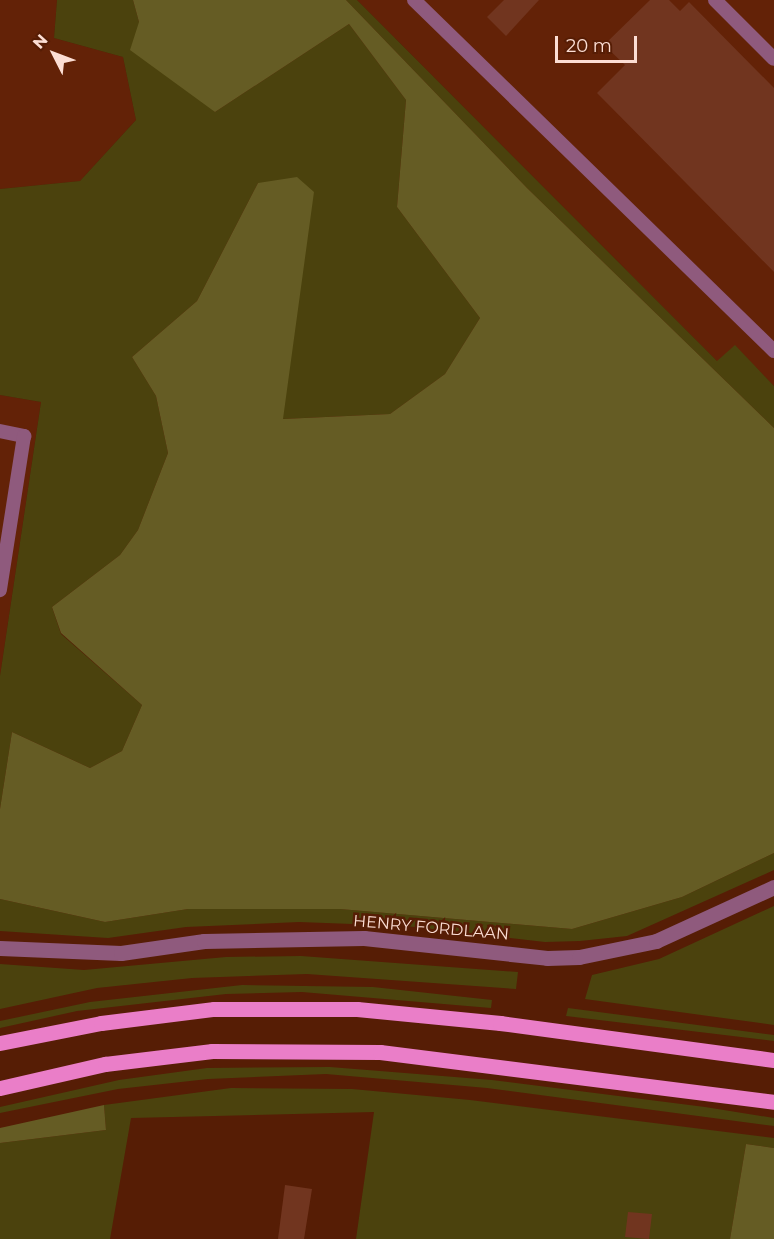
<!DOCTYPE html>
<html>
<head>
<meta charset="utf-8">
<style>
	body { margin:0 }
	#map { position:relative; width:774px; height:1239px; overflow:hidden; background:#561d05; font-family:Montserrat,sans-serif }
	div>[style] { position:absolute }
	.built>* { inset:0; background:#632207 }
	.green>* { inset:0; background:#4b420d }
	.forest>* { inset:0; background:#655c24 }
	.building>* { inset:0; background:#71351f }
	.service>* { height:14px; margin:-7px; padding:0 7px; transform-origin:7px; border-radius:7px; background:#8f5a7d }
	.minor>* { height:15px; margin:-7.5px; padding:0 7.5px; transform-origin:7.5px; border-radius:7.5px; background:#8f5a7d }
	.primary>* { height:15px; margin:-7.5px; padding:0 7.5px; transform-origin:7.5px; border-radius:7.5px; background:#ea7ec8 }
	span { translate:-50% -50%; white-space:nowrap; text-align:center; line-height:1.15; -webkit-text-stroke:5px #561d05; paint-order:stroke }
	.street-label { font-size:16px; color:#fcded4 }
	.north { position:absolute; left:24px; top:24px; width:60px; height:60px; -webkit-text-stroke:4px #561d05; paint-order:stroke; rotate:312deg; font-size:16px; font-weight:700; line-height:24px; text-align:center; color:#fcded4 }
	.north::after { content:''; display:block; margin:auto; width:21px; height:27px; background:#fcded4; clip-path:polygon(50% 0,100% 100%,50% 72%,0 100%) }
	.scale { position:absolute; left:555px; top:36px; width:82px; height:27px; box-sizing:border-box; border:3px solid #fcded4; border-top:0; padding-left:8px; font-size:18px; line-height:21px; white-space:nowrap; color:#fcded4; -webkit-text-stroke:4px #561d05; paint-order:stroke }
</style>
</head>
<body>
<div id="map">
	<div class="built">
		<div style="clip-path:polygon(0 0,57px 0,54px 38px,123px 57px,136px 120px,80px 181px,0 189px)"></div>
		<div style="clip-path:polygon(357px 0,774px 0,774px 386px,735px 346px,718px 362px)"></div>
		<div style="clip-path:polygon(0 395px,41px 402px,0 676px)"></div>
	</div>
	<div class="green">
		<div style="clip-path:polygon(57px 0,133px 0,139px 22px,215px 112px,349px 24px,406px 100px,397px 207px,480px 318px,445px 374px,390px 414px,282px 419px,313px 192px,258px 183px,197px 301px,132px 357px,156px 396px,168px 453px,138px 530px,120px 555px,52px 607px,61px 634px,142px 705px,122px 751px,90px 768px,12px 732px,0 809px,0 676px,41px 402px,0 395px,0 189px,80px 181px,136px 120px,123px 57px,54px 38px)"></div>
		<div style="clip-path:polygon(346px 0,357px 0,717px 361px,735px 345px,774px 386px,774px 428px,527px 188px)"></div>
		<div style="clip-path:polygon(774px 853px,774px 870px,627px 936px,580px 941px,545px 942px,406px 926px,299px 922px,186px 927px,108px 938px,0 931px,0 899px,105px 922px,188px 909px,340px 909px,572px 929px,682px 897px)"></div>
		<div style="clip-path:polygon(774px 906px,774px 1025px,585px 999px,592px 975px,659px 959px)"></div>
		<div style="clip-path:polygon(301px 956px,518px 972px,516px 989px,307px 974px,192px 978px,97px 988px,0 1009px,0 964px,84px 970px,226px 957px)"></div>
		<div style="clip-path:polygon(242px 985px,373px 987px,492px 1000px,491px 1008px,302px 992px,226px 994px,77px 1011px,0 1028px,0 1021px,90px 1002px)"></div>
		<div style="clip-path:polygon(568px 1008px,774px 1035px,774px 1041px,566px 1016px)"></div>
		<div style="clip-path:polygon(330px 1067px,492px 1080px,705px 1107px,774px 1118px,774px 1126px,487px 1088px,326px 1074px,208px 1079px,118px 1089px,0 1113px,0 1107px,119px 1080px,207px 1068px)"></div>
		<div style="clip-path:polygon(231px 1088px,352px 1089px,470px 1100px,774px 1138px,774px 1148px,746px 1144px,730px 1239px,356px 1239px,374px 1112px,131px 1118px,110px 1239px,0 1239px,0 1143px,106px 1130px,104px 1105px)"></div>
	</div>
	<div class="forest">
		<div style="clip-path:polygon(133px 0,346px 0,527px 188px,774px 428px,774px 853px,682px 897px,572px 929px,340px 909px,188px 909px,105px 922px,0 899px,0 809px,12px 732px,90px 768px,122px 751px,142px 705px,61px 633px,52px 607px,120px 555px,138px 530px,168px 453px,156px 396px,132px 357px,197px 301px,258px 183px,297px 177px,314px 192px,283px 419px,390px 414px,445px 374px,480px 318px,397px 207px,406px 100px,349px 24px,215px 112px,130px 50px,139px 22px)"></div>
		<div style="clip-path:polygon(104px 1105px,106px 1130px,0 1143px,0 1128px)"></div>
		<div style="clip-path:polygon(746px 1144px,774px 1148px,774px 1239px,730px 1239px)"></div>
	</div>
	<div class="building">
		<div style="clip-path:polygon(504px 0,539px 0,506px 36px,487px 17px)"></div>
		<div style="clip-path:polygon(650px 0,669px 0,680px 11px,689px 2px,774px 88px,774px 272px,597px 93px,625px 65px,604px 45px)"></div>
		<div style="clip-path:polygon(285px 1185px,312px 1189px,304px 1239px,278px 1239px)"></div>
		<div style="clip-path:polygon(628px 1212px,652px 1214px,649px 1239px,625px 1237px)"></div>
	</div>
	<div class="service">
		<div style="left:414px;top:0;width:503px;rotate:44.27deg"></div>
		<div style="left:715px;top:0;width:83px;rotate:45deg"></div>
		<div style="left:0;top:431px;width:25px;rotate:12deg"></div>
		<div style="left:24px;top:436px;width:156px;rotate:98.9deg"></div>
	</div>
	<div class="minor">
		<div style="left:0;top:948px;width:121px;rotate:2.4deg"></div>
		<div style="left:121px;top:953px;width:84px;rotate:-8.2deg"></div>
		<div style="left:204px;top:941px;width:160px;rotate:-1.1deg"></div>
		<div style="left:364px;top:938px;width:184px;rotate:6.2deg"></div>
		<div style="left:547px;top:958px;width:32px;rotate:-2deg"></div>
		<div style="left:579px;top:957px;width:79px;rotate:-11.7deg"></div>
		<div style="left:656px;top:941px;width:130px;rotate:-24.6deg"></div>
	</div>
	<div class="primary">
		<div style="left:0;top:1043px;width:103px;rotate:-11.2deg"></div>
		<div style="left:101px;top:1023px;width:114px;rotate:-7.1deg"></div>
		<div style="left:214px;top:1009px;width:143px"></div>
		<div style="left:357px;top:1009px;width:144px;rotate:5.6deg"></div>
		<div style="left:500px;top:1023px;width:276px;rotate:7.7deg"></div>
		<div style="left:0;top:1088px;width:108px;rotate:-12.9deg"></div>
		<div style="left:105px;top:1064px;width:108px;rotate:-6.9deg"></div>
		<div style="left:212px;top:1051px;width:168px;rotate:0.3deg"></div>
		<div style="left:380px;top:1052px;width:397px;rotate:7.2deg"></div>
	</div>
	<div class="street-label">
		<span style="left:431px;top:928px;rotate:5deg">HENRY FORDLAAN</span>
	</div>
	<div class="north">N</div>
	<div class="scale">20 m</div>
</div>
</body>
</html>
